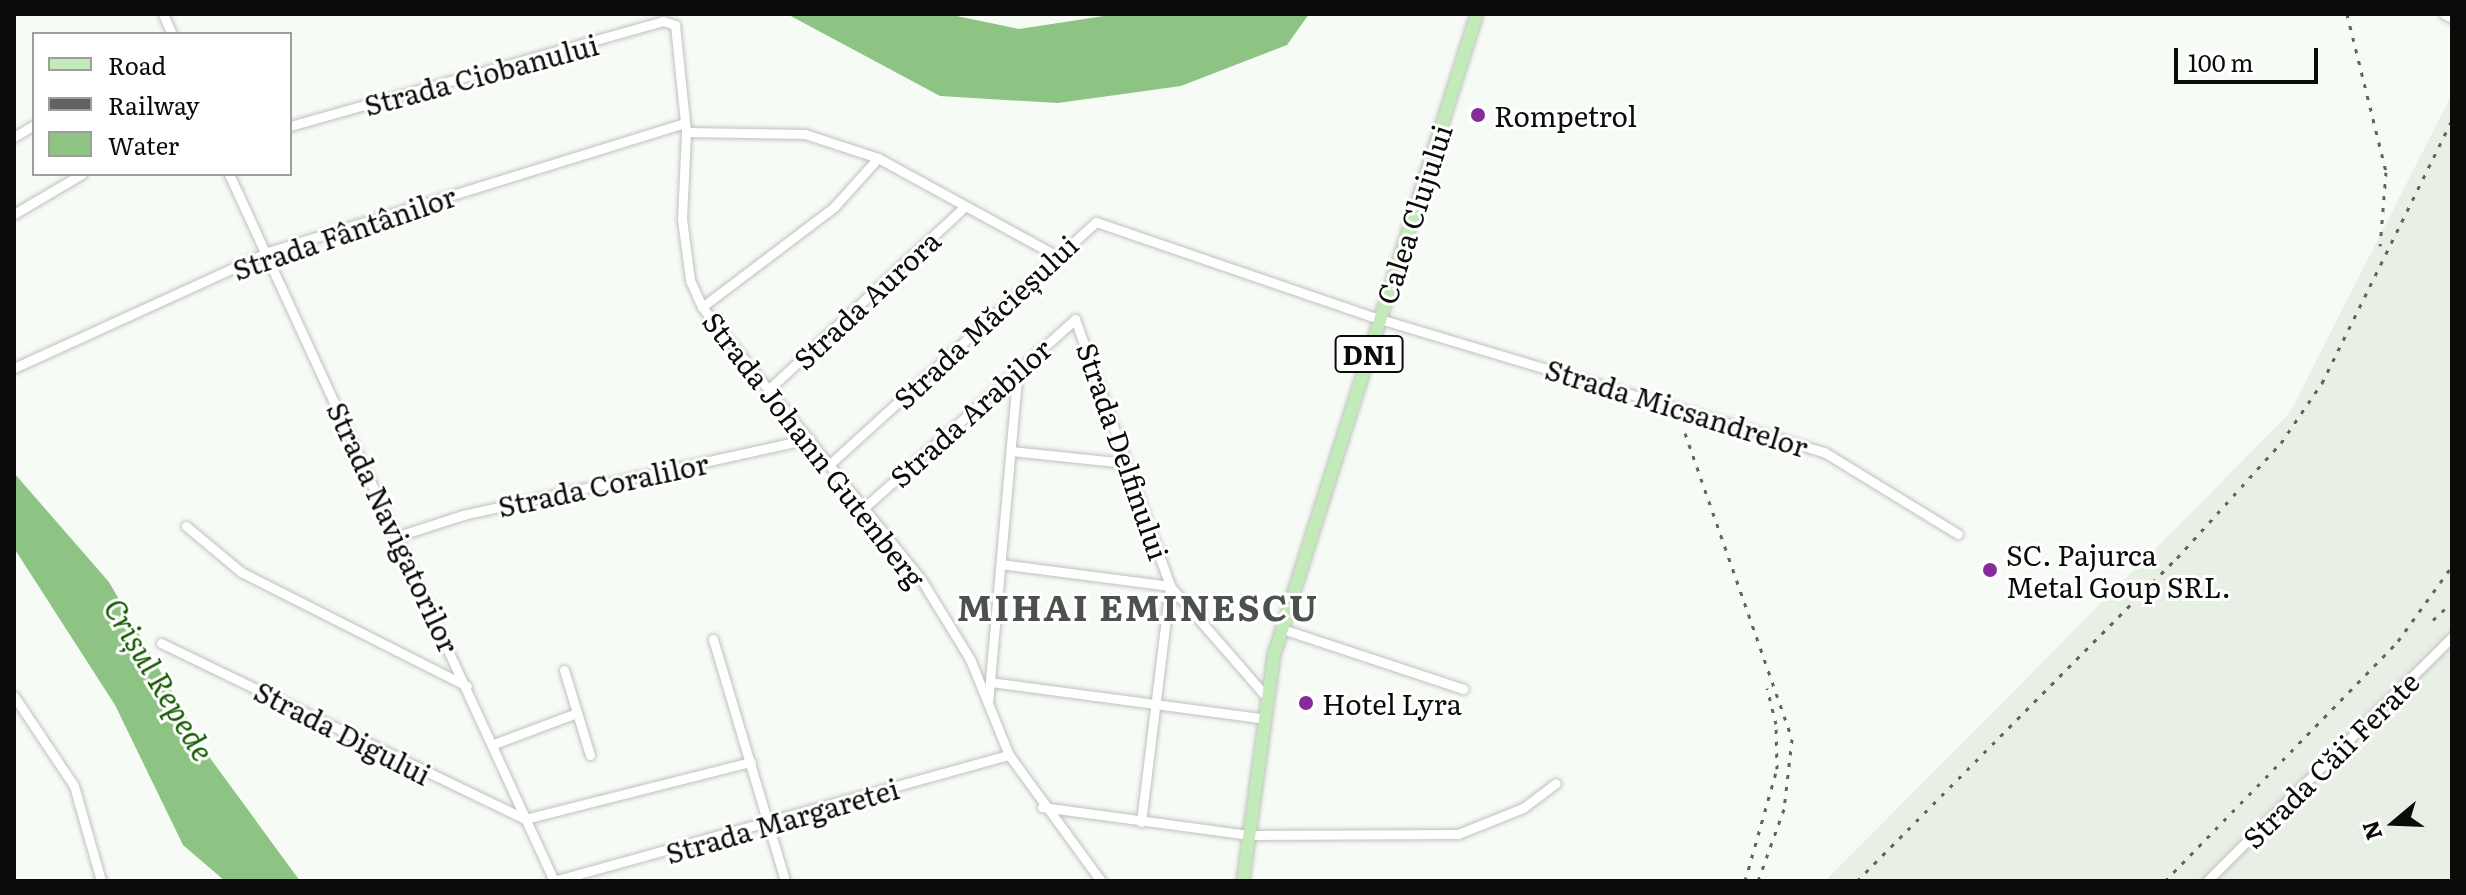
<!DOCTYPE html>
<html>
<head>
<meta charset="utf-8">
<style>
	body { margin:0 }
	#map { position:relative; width:2466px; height:895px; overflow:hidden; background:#f7fbf6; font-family:Literata,serif }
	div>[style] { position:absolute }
	.built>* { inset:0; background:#e8f0e6 }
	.water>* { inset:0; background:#8dc383 }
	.roads { filter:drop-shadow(0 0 2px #bec2bd) drop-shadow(0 0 2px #bec2bd) }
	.minor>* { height:9px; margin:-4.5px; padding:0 4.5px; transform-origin:4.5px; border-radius:4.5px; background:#fff }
	.major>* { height:12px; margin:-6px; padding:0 6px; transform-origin:6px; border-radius:6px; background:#c2ebb9 }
	.rail>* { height:3px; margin-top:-1.5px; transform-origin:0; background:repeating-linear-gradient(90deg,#616360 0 4px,transparent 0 12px) }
	.dots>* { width:22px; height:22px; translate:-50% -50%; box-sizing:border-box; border:4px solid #fff; border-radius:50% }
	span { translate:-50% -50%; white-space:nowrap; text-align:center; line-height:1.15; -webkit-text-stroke:6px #fff; paint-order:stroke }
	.shield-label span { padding:2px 6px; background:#fff; border:2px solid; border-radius:6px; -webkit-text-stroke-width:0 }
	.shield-label { font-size:26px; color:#0b0c0a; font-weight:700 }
	.street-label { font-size:28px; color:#0b0c0a }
	.poi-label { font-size:28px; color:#0b0c0a }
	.left { translate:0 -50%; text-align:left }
	.water-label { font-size:30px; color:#145c00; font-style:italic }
	.district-label { font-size:36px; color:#4d514d; font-weight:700; letter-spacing:2px }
	.frame { position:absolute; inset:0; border:16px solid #0b0c0a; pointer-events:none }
	.legend { position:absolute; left:32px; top:32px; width:260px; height:144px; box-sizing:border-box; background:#fff; border:2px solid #9d9e9d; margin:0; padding:10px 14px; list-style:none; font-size:24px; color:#0b0c0a }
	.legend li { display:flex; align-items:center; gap:16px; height:40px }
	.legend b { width:40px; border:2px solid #9d9e9d }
	.north { position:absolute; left:2354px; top:783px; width:80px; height:80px; -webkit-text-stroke:6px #fff; paint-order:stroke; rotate:251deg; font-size:22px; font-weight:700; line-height:32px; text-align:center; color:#0b0c0a }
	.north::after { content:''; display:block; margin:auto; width:28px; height:36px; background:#0b0c0a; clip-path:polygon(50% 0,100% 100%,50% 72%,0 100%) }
	.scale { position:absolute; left:2174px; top:48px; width:144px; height:36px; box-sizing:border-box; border:4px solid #0b0c0a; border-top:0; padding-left:10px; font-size:24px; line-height:28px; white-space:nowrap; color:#0b0c0a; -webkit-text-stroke:6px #fff; paint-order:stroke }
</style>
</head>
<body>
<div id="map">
	<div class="built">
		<div style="clip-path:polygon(2452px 94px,2452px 881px,1825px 881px,2289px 414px)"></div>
	</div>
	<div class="water">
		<div style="clip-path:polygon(787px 14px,947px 14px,1019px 29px,1117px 14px,1309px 14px,1287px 45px,1181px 86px,1058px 103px,940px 96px)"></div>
		<div style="clip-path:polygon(14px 473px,109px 582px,210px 758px,300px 881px,225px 881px,183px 845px,115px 705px,14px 548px)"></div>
	</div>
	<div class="roads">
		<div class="minor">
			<div style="left:163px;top:14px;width:22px;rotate:66deg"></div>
			<div style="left:2444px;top:14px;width:9px;rotate:27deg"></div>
			<div style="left:290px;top:126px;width:387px;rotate:-15.7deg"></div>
			<div style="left:663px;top:21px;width:13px;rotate:18deg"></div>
			<div style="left:675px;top:25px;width:108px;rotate:84.1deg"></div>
			<div style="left:686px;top:132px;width:87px;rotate:92.6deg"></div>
			<div style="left:682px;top:219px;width:62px;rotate:82.5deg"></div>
			<div style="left:690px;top:280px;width:30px;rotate:66deg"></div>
			<div style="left:702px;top:307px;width:351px;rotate:51.2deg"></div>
			<div style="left:922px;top:581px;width:92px;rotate:58.4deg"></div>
			<div style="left:970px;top:659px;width:104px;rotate:67.9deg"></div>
			<div style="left:1009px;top:755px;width:156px;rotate:53.9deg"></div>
			<div style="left:686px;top:132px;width:119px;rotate:1deg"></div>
			<div style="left:805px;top:134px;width:77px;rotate:18.2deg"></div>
			<div style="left:878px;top:158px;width:202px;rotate:28.7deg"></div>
			<div style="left:14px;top:137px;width:23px;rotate:-31deg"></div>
			<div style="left:229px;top:174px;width:778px;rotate:65.31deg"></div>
			<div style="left:554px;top:881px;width:472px;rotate:-15.5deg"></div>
			<div style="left:14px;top:214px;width:79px;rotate:-30.5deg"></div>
			<div style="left:702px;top:307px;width:166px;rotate:-37.1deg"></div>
			<div style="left:834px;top:207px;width:66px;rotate:-48.1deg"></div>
			<div style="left:14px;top:368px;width:279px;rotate:-24.5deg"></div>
			<div style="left:268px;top:252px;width:436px;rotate:-17.2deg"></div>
			<div style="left:768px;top:390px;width:267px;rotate:-43deg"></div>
			<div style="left:1011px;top:451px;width:115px;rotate:6deg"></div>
			<div style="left:831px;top:463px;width:358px;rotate:-42.3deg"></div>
			<div style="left:1096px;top:222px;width:300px;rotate:18.9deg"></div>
			<div style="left:1380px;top:319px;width:463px;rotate:16.7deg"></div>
			<div style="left:1824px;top:452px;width:157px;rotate:31.5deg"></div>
			<div style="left:865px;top:507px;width:282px;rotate:-41.8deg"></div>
			<div style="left:1075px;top:319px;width:283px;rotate:70.4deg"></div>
			<div style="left:1170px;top:586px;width:143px;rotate:49deg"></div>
			<div style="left:186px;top:526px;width:72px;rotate:39.9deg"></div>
			<div style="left:241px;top:572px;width:253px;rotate:26.8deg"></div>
			<div style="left:398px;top:536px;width:68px;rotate:-17.9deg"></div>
			<div style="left:463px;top:515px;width:355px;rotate:-12.4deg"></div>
			<div style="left:1001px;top:564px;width:170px;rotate:7.4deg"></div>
			<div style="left:1282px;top:629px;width:191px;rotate:18.3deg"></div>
			<div style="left:713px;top:639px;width:252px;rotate:73.4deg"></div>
			<div style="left:161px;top:643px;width:404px;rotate:25.8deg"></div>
			<div style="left:525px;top:819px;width:233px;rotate:-14.2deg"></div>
			<div style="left:564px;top:670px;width:89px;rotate:73deg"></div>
			<div style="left:990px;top:682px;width:273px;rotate:7.6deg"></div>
			<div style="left:14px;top:696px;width:108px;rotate:56.3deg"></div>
			<div style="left:74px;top:786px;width:99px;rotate:74.1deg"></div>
			<div style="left:988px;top:703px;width:336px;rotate:-84.9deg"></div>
			<div style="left:494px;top:744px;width:89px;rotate:-20.5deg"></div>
			<div style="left:1042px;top:807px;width:208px;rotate:7.7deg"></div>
			<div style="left:1248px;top:835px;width:210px;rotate:-0.3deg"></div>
			<div style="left:1458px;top:834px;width:70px;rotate:-21.8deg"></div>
			<div style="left:1523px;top:808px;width:41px;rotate:-37.1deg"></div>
			<div style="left:1141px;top:822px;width:238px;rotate:-83deg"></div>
			<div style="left:2207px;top:881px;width:346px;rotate:-44.9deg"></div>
		</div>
		<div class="major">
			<div style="left:1243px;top:881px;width:228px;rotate:-82.2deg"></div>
			<div style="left:1274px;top:655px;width:672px;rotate:-72.43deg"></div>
		</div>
	</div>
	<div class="rail">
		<div style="left:2347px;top:14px;width:163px;rotate:76.1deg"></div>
		<div style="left:2386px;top:172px;width:74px;rotate:94.6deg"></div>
		<div style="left:2297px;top:16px;width:2px;rotate:-90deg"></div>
		<div style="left:1685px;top:433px;width:324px;rotate:70.7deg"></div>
		<div style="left:1792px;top:739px;width:70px;rotate:96.5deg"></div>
		<div style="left:1784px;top:809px;width:77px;rotate:109.9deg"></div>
		<div style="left:2433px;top:620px;width:26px;rotate:-43deg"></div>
		<div style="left:1745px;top:881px;width:116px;rotate:-74.1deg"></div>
		<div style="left:1777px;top:769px;width:45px;rotate:-91.3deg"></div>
		<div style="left:1776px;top:724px;width:37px;rotate:-104deg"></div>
		<div style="left:1857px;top:881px;width:455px;rotate:-45.3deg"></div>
		<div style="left:2177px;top:558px;width:155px;rotate:-47.9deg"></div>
		<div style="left:2281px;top:443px;width:73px;rotate:-55.7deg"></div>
		<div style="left:2322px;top:383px;width:293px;rotate:-63.7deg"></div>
		<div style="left:2165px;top:881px;width:334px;rotate:-45.8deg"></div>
		<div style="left:2398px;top:641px;width:92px;rotate:-54.2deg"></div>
	</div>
	<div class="dots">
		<div style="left:1478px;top:115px;background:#862c98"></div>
		<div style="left:1990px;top:570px;background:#862c98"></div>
		<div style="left:1306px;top:703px;background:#862c98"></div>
	</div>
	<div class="shield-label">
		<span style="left:1369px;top:354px">DN1</span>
	</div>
	<div class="street-label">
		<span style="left:481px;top:74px;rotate:-15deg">Strada Ciobanului</span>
		<span style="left:1413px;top:214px;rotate:-72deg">Calea Clujului</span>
		<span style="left:344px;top:232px;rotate:-19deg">Strada Fântânilor</span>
		<span style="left:866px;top:299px;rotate:-43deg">Strada Aurora</span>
		<span style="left:985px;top:321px;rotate:-43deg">Strada Măcieșului</span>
		<span style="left:1677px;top:407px;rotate:17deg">Strada Micsandrelor</span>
		<span style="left:970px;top:412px;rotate:-42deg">Strada Arabilor</span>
		<span style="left:815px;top:449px;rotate:52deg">Strada Johann Gutenberg</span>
		<span style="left:1124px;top:451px;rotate:71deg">Strada Delfinului</span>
		<span style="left:603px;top:484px;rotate:-12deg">Strada Coralilor</span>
		<span style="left:394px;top:527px;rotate:65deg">Strada Navigatorilor</span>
		<span style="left:343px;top:732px;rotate:27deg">Strada Digului</span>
		<span style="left:2330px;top:759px;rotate:-45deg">Strada Căii Ferate</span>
		<span style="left:782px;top:820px;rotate:-16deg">Strada Margaretei</span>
	</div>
	<div class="poi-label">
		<span class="left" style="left:1494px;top:115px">Rompetrol</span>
		<span class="left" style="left:2006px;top:570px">SC. Pajurca<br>Metal Goup SRL.</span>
		<span class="left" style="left:1322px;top:703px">Hotel Lyra</span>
	</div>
	<div class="water-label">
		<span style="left:160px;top:679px;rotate:59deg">Crișul Repede</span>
	</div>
	<div class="district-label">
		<span style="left:1138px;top:606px">MIHAI EMINESCU</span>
	</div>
	<div class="frame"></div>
	<ul class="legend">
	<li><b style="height:10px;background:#c2ebb9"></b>Road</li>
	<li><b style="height:10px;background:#616360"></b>Railway</li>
	<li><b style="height:22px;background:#8dc383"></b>Water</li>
	</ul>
	<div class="north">N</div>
	<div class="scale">100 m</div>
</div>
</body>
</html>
